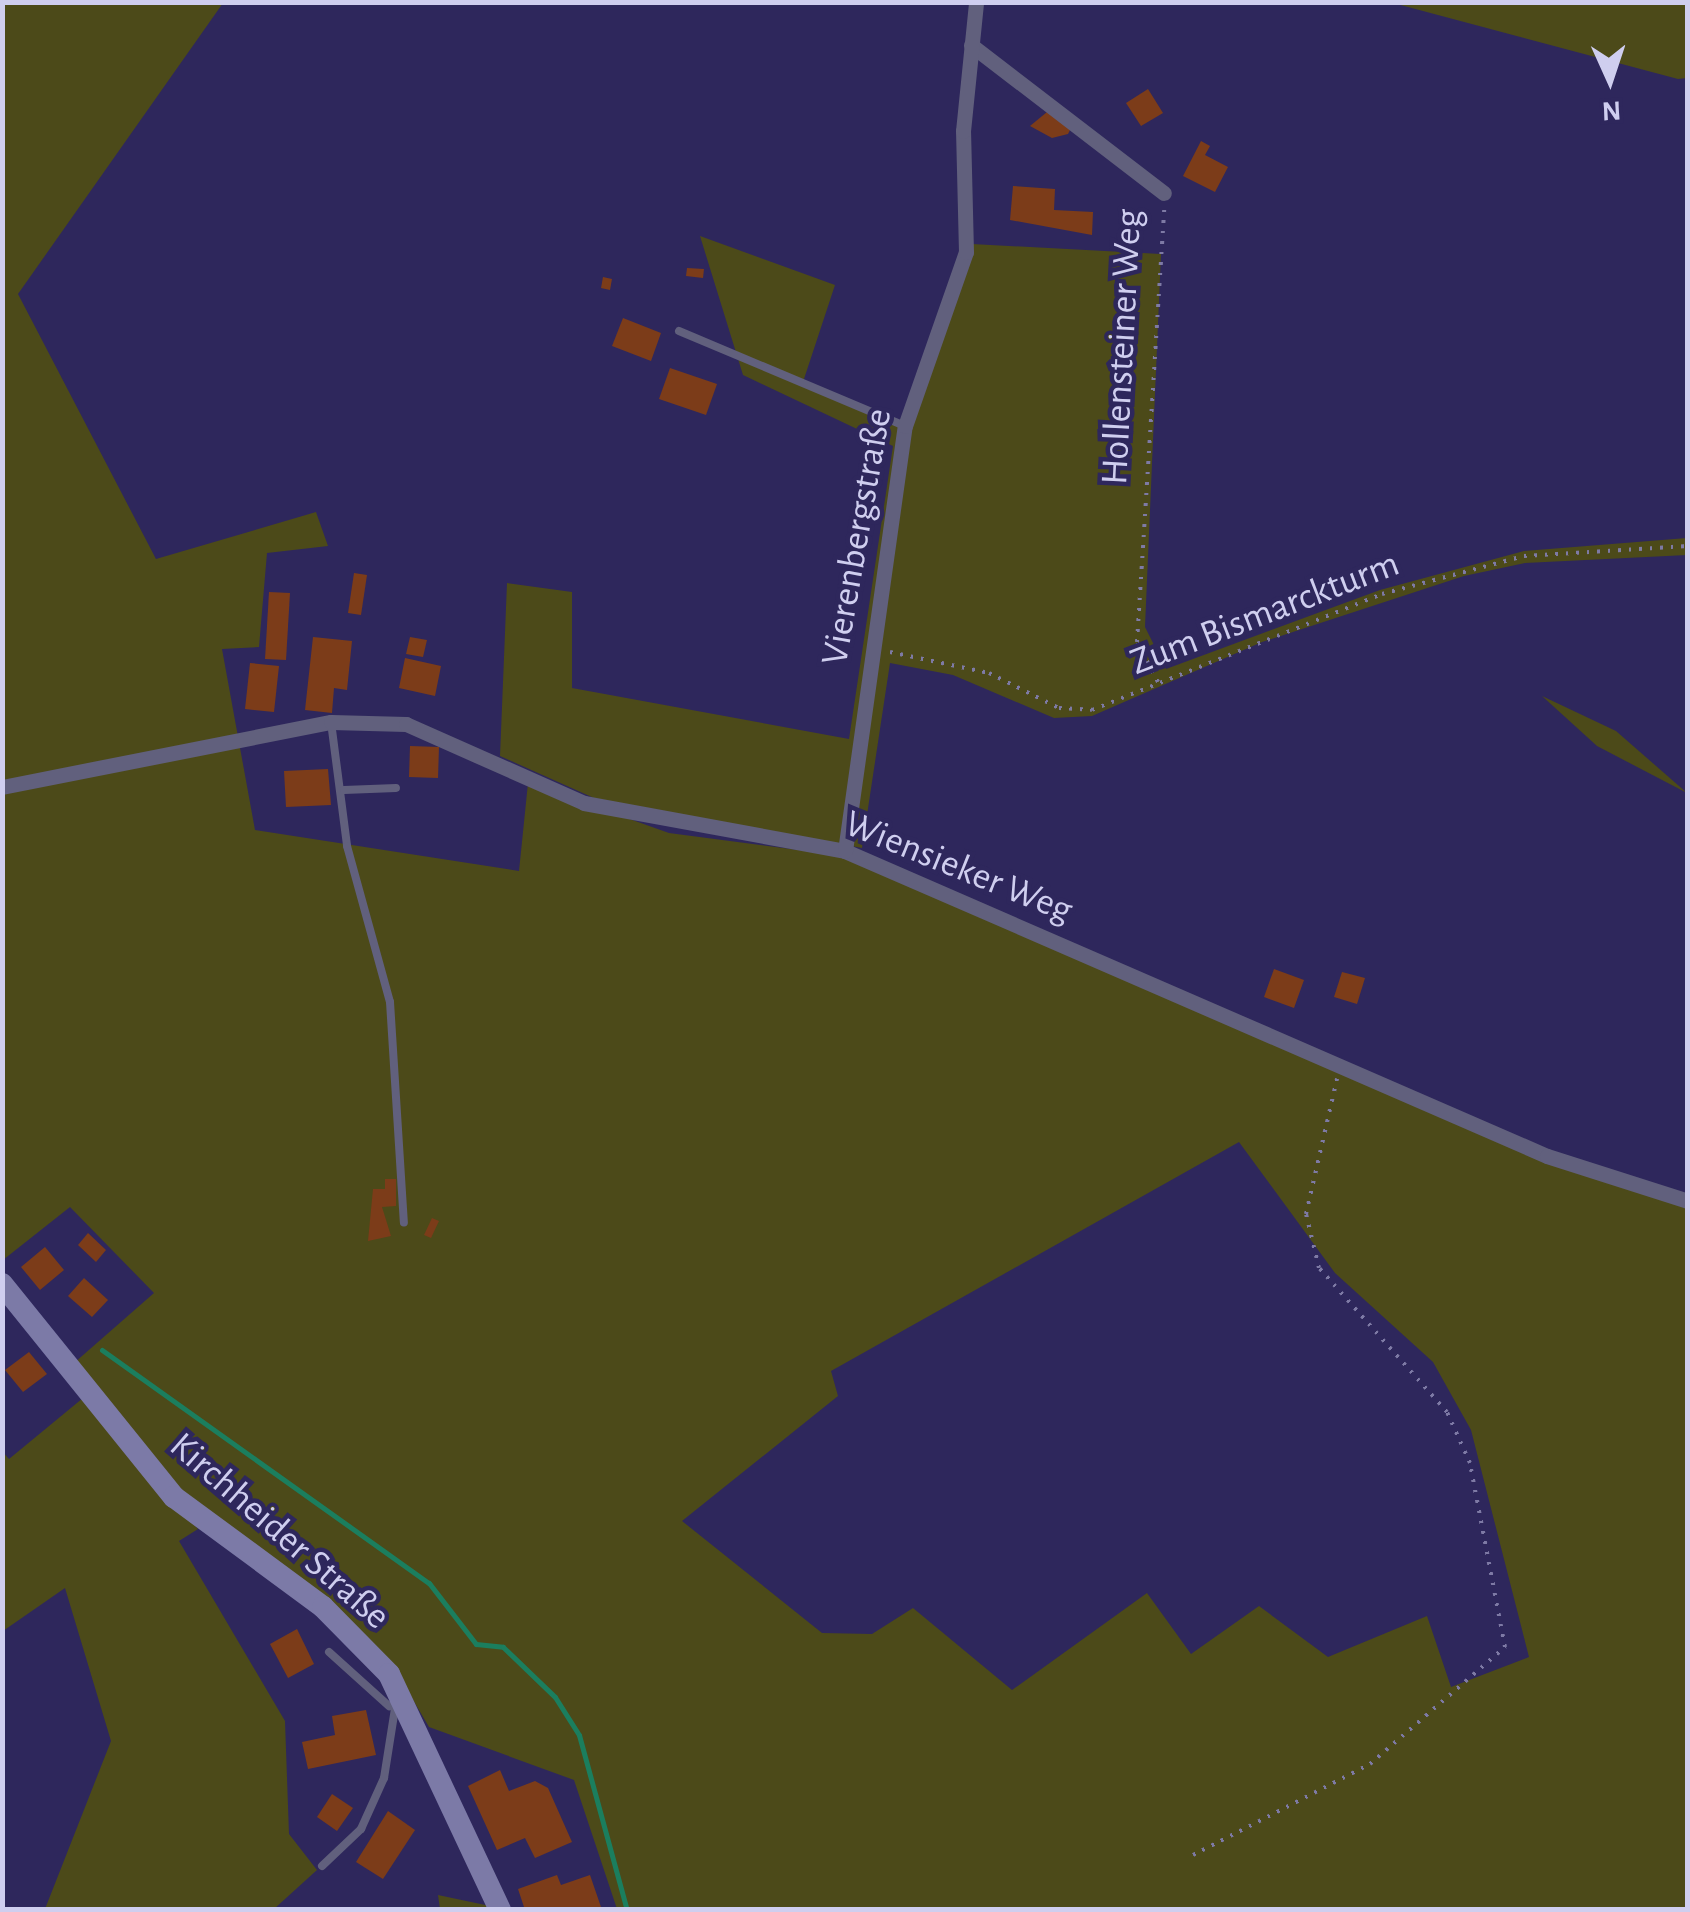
<!DOCTYPE html>
<html>
<head>
<meta charset="utf-8">
<style>
	body { margin:0 }
	#map { position:relative; width:1690px; height:1912px; overflow:hidden; background:#2e275c; font-family:"Alegreya Sans",sans-serif }
	div>[style] { position:absolute }
	.green>* { inset:0; background:#4c4a19 }
	.stream>* { height:5px; margin:-2.5px; padding:0 2.5px; transform-origin:2.5px; border-radius:2.5px; background:#1b7e5e }
	.building>* { inset:0; background:#7c3c19 }
	.path>* { height:4px; margin-top:-2px; transform-origin:0; background:repeating-linear-gradient(90deg,#7e7aa5 0 2.5px,transparent 0 10.5px) }
	.lane>* { height:8px; margin:-4px; padding:0 4px; transform-origin:4px; border-radius:4px; background:#61607d }
	.street>* { height:15px; margin:-7.5px; padding:0 7.5px; transform-origin:7.5px; border-radius:7.5px; background:#61607d }
	.secondary>* { height:22px; margin:-11px; padding:0 11px; transform-origin:11px; border-radius:11px; background:#7c7aa7 }
	span { translate:-50% -50%; white-space:nowrap; text-align:center; line-height:1.15; -webkit-text-stroke:9px #2e275c; paint-order:stroke }
	.street-label { font-size:38px; color:#cfceef }
	.frame { position:absolute; inset:0; border:5px solid #cfceef; pointer-events:none }
	.north { position:absolute; left:1560px; top:30px; width:100px; height:100px; -webkit-text-stroke:8px #2e275c; paint-order:stroke; rotate:177deg; font-size:28px; font-weight:700; line-height:40px; text-align:center; color:#cfceef }
	.north::after { content:''; display:block; margin:auto; width:35px; height:45px; background:#cfceef; clip-path:polygon(50% 0,100% 100%,50% 72%,0 100%) }
</style>
</head>
<body>
<div id="map">
	<div class="green">
		<div style="clip-path:polygon(evenodd,3px 3px,223px 3px,18px 294px,156px 559px,316px 512px,328px 546px,267px 553px,259px 647px,222px 649px,255px 830px,519px 871px,528px 783px,669px 833px,844px 856px,1687px 1208px,1687px 1909px,617px 1909px,574px 1780px,429px 1727px,396px 1671px,178px 1493px,74px 1363px,154px 1293px,70px 1207px,3px 1260px,3px 3px,1239px 1142px,1335px 1273px,1433px 1362px,1471px 1430px,1529px 1657px,1451px 1687px,1427px 1616px,1328px 1657px,1259px 1606px,1191px 1654px,1147px 1593px,1012px 1690px,913px 1608px,872px 1634px,822px 1633px,682px 1521px,838px 1396px,831px 1371px,1239px 1142px)"></div>
		<div style="clip-path:polygon(1393px 3px,1687px 3px,1687px 78px,1678px 79px)"></div>
		<div style="clip-path:polygon(700px 236px,835px 285px,803px 382px,899px 423px,972px 244px,1161px 254px,1145px 627px,1166px 669px,1380px 590px,1524px 551px,1687px 538px,1687px 555px,1525px 563px,1464px 576px,1262px 642px,1092px 716px,1054px 718px,953px 675px,890px 663px,862px 848px,594px 798px,500px 756px,507px 583px,572px 592px,572px 688px,849px 739px,893px 446px,743px 375px)"></div>
		<div style="clip-path:polygon(1542px 696px,1616px 731px,1687px 793px,1597px 746px)"></div>
		<div style="clip-path:polygon(83px 1398px,198px 1529px,179px 1541px,285px 1721px,289px 1834px,317px 1870px,274px 1909px,45px 1909px,111px 1741px,65px 1588px,3px 1631px,2px 1451px,9px 1459px)"></div>
		<div style="clip-path:polygon(438px 1895px,490px 1906px,491px 1909px,440px 1909px)"></div>
	</div>
	<div class="stream">
		<div style="left:102px;top:1350px;width:402px;rotate:35.5deg"></div>
		<div style="left:429px;top:1583px;width:77px;rotate:52.4deg"></div>
		<div style="left:476px;top:1644px;width:27px;rotate:6deg"></div>
		<div style="left:503px;top:1647px;width:72px;rotate:43.9deg"></div>
		<div style="left:555px;top:1697px;width:45px;rotate:57.7deg"></div>
		<div style="left:579px;top:1735px;width:181px;rotate:74.7deg"></div>
	</div>
	<div class="building">
		<div style="clip-path:polygon(1148px 89px,1163px 113px,1141px 126px,1126px 103px)"></div>
		<div style="clip-path:polygon(1047px 112px,1071px 128px,1068px 134px,1052px 138px,1030px 126px)"></div>
		<div style="clip-path:polygon(1201px 141px,1210px 146px,1205px 155px,1228px 167px,1215px 192px,1183px 176px)"></div>
		<div style="clip-path:polygon(1013px 186px,1055px 189px,1054px 210px,1093px 212px,1092px 235px,1010px 220px)"></div>
		<div style="clip-path:polygon(687px 268px,704px 269px,703px 278px,686px 276px)"></div>
		<div style="clip-path:polygon(603px 277px,612px 279px,610px 290px,601px 288px)"></div>
		<div style="clip-path:polygon(623px 318px,661px 333px,651px 361px,612px 346px)"></div>
		<div style="clip-path:polygon(670px 368px,717px 384px,706px 415px,659px 399px)"></div>
		<div style="clip-path:polygon(354px 573px,367px 575px,361px 615px,348px 613px)"></div>
		<div style="clip-path:polygon(269px 592px,290px 593px,286px 660px,265px 659px)"></div>
		<div style="clip-path:polygon(313px 637px,352px 641px,347px 690px,334px 688px,332px 713px,305px 710px)"></div>
		<div style="clip-path:polygon(410px 637px,427px 640px,423px 657px,406px 654px)"></div>
		<div style="clip-path:polygon(405px 658px,441px 666px,435px 696px,399px 688px)"></div>
		<div style="clip-path:polygon(250px 663px,279px 666px,274px 712px,245px 709px)"></div>
		<div style="clip-path:polygon(410px 746px,439px 747px,438px 778px,409px 777px)"></div>
		<div style="clip-path:polygon(328px 769px,331px 805px,286px 807px,284px 771px)"></div>
		<div style="clip-path:polygon(1274px 969px,1304px 980px,1294px 1008px,1264px 997px)"></div>
		<div style="clip-path:polygon(1342px 972px,1365px 978px,1357px 1004px,1334px 997px)"></div>
		<div style="clip-path:polygon(385px 1179px,396px 1179px,396px 1206px,382px 1207px,391px 1236px,368px 1241px,373px 1189px,385px 1189px)"></div>
		<div style="clip-path:polygon(432px 1218px,439px 1221px,431px 1238px,424px 1235px)"></div>
		<div style="clip-path:polygon(88px 1233px,106px 1250px,96px 1262px,78px 1245px)"></div>
		<div style="clip-path:polygon(45px 1247px,64px 1270px,40px 1290px,21px 1267px)"></div>
		<div style="clip-path:polygon(84px 1278px,108px 1300px,92px 1317px,68px 1296px)"></div>
		<div style="clip-path:polygon(29px 1352px,47px 1374px,23px 1392px,5px 1370px)"></div>
		<div style="clip-path:polygon(297px 1629px,314px 1664px,288px 1678px,270px 1644px)"></div>
		<div style="clip-path:polygon(366px 1710px,376px 1755px,308px 1769px,302px 1742px,335px 1735px,332px 1716px)"></div>
		<div style="clip-path:polygon(500px 1770px,509px 1791px,535px 1781px,548px 1788px,572px 1842px,535px 1858px,525px 1838px,497px 1850px,468px 1786px)"></div>
		<div style="clip-path:polygon(332px 1794px,353px 1808px,337px 1831px,317px 1817px)"></div>
		<div style="clip-path:polygon(388px 1811px,415px 1830px,383px 1879px,356px 1862px)"></div>
		<div style="clip-path:polygon(557px 1875px,561px 1885px,590px 1875px,601px 1907px,525px 1910px,518px 1889px)"></div>
	</div>
	<div class="path">
		<div style="left:890px;top:652px;width:101px;rotate:12deg"></div>
		<div style="left:989px;top:673px;width:78px;rotate:26.6deg"></div>
		<div style="left:1059px;top:708px;width:33px;rotate:3deg"></div>
		<div style="left:1092px;top:710px;width:312px;rotate:-21.8deg"></div>
		<div style="left:1382px;top:594px;width:147px;rotate:-15deg"></div>
		<div style="left:1524px;top:556px;width:164px;rotate:-3.5deg"></div>
		<div style="left:1158px;top:682px;width:45px;rotate:-117.7deg"></div>
		<div style="left:1137px;top:642px;width:435px;rotate:-86.4deg"></div>
		<div style="left:1193px;top:1855px;width:199px;rotate:-27.2deg"></div>
		<div style="left:1370px;top:1764px;width:179px;rotate:-40.9deg"></div>
		<div style="left:1505px;top:1647px;width:187px;rotate:-100.8deg"></div>
		<div style="left:1470px;top:1463px;width:56px;rotate:-114.3deg"></div>
		<div style="left:1447px;top:1412px;width:193px;rotate:-131.6deg"></div>
		<div style="left:1319px;top:1268px;width:56px;rotate:-103.5deg"></div>
		<div style="left:1306px;top:1214px;width:139px;rotate:-77.1deg"></div>
	</div>
	<div class="lane">
		<div style="left:679px;top:331px;width:245px;rotate:22.8deg"></div>
		<div style="left:331px;top:722px;width:125px;rotate:82.6deg"></div>
		<div style="left:347px;top:846px;width:162px;rotate:74.6deg"></div>
		<div style="left:390px;top:1002px;width:221px;rotate:86.4deg"></div>
		<div style="left:344px;top:790px;width:52px;rotate:-2.2deg"></div>
		<div style="left:329px;top:1652px;width:81px;rotate:42deg"></div>
		<div style="left:322px;top:1866px;width:54px;rotate:-43.5deg"></div>
		<div style="left:361px;top:1829px;width:56px;rotate:-65.7deg"></div>
		<div style="left:384px;top:1778px;width:77px;rotate:-81deg"></div>
	</div>
	<div class="street">
		<div style="left:971px;top:45px;width:243px;rotate:37.5deg"></div>
		<div style="left:2px;top:787px;width:335px;rotate:-11.2deg"></div>
		<div style="left:331px;top:722px;width:75px;rotate:1.5deg"></div>
		<div style="left:406px;top:724px;width:195px;rotate:23.9deg"></div>
		<div style="left:584px;top:803px;width:265px;rotate:10.4deg"></div>
		<div style="left:845px;top:851px;width:765px;rotate:23.48deg"></div>
		<div style="left:1547px;top:1156px;width:148px;rotate:17.7deg"></div>
		<div style="left:845px;top:851px;width:429px;rotate:-82deg"></div>
		<div style="left:905px;top:426px;width:184px;rotate:-70.7deg"></div>
		<div style="left:966px;top:252px;width:121px;rotate:-91.4deg"></div>
		<div style="left:963px;top:131px;width:130px;rotate:-84.2deg"></div>
	</div>
	<div class="secondary">
		<div style="left:2px;top:1284px;width:274px;rotate:51.1deg"></div>
		<div style="left:174px;top:1497px;width:185px;rotate:36.4deg"></div>
		<div style="left:323px;top:1607px;width:94px;rotate:45.4deg"></div>
		<div style="left:389px;top:1674px;width:261px;rotate:64.8deg"></div>
	</div>
	<div class="street-label">
		<span style="left:1123px;top:347px;rotate:-87deg">Hollensteiner Weg</span>
		<span style="left:858px;top:537px;rotate:-80deg">Vierenbergstraße</span>
		<span style="left:1265px;top:614px;rotate:-21deg">Zum Bismarckturm</span>
		<span style="left:958px;top:868px;rotate:22deg">Wiensieker Weg</span>
		<span style="left:279px;top:1532px;rotate:41deg">Kirchheider Straße</span>
	</div>
	<div class="frame"></div>
	<div class="north">N</div>
</div>
</body>
</html>
